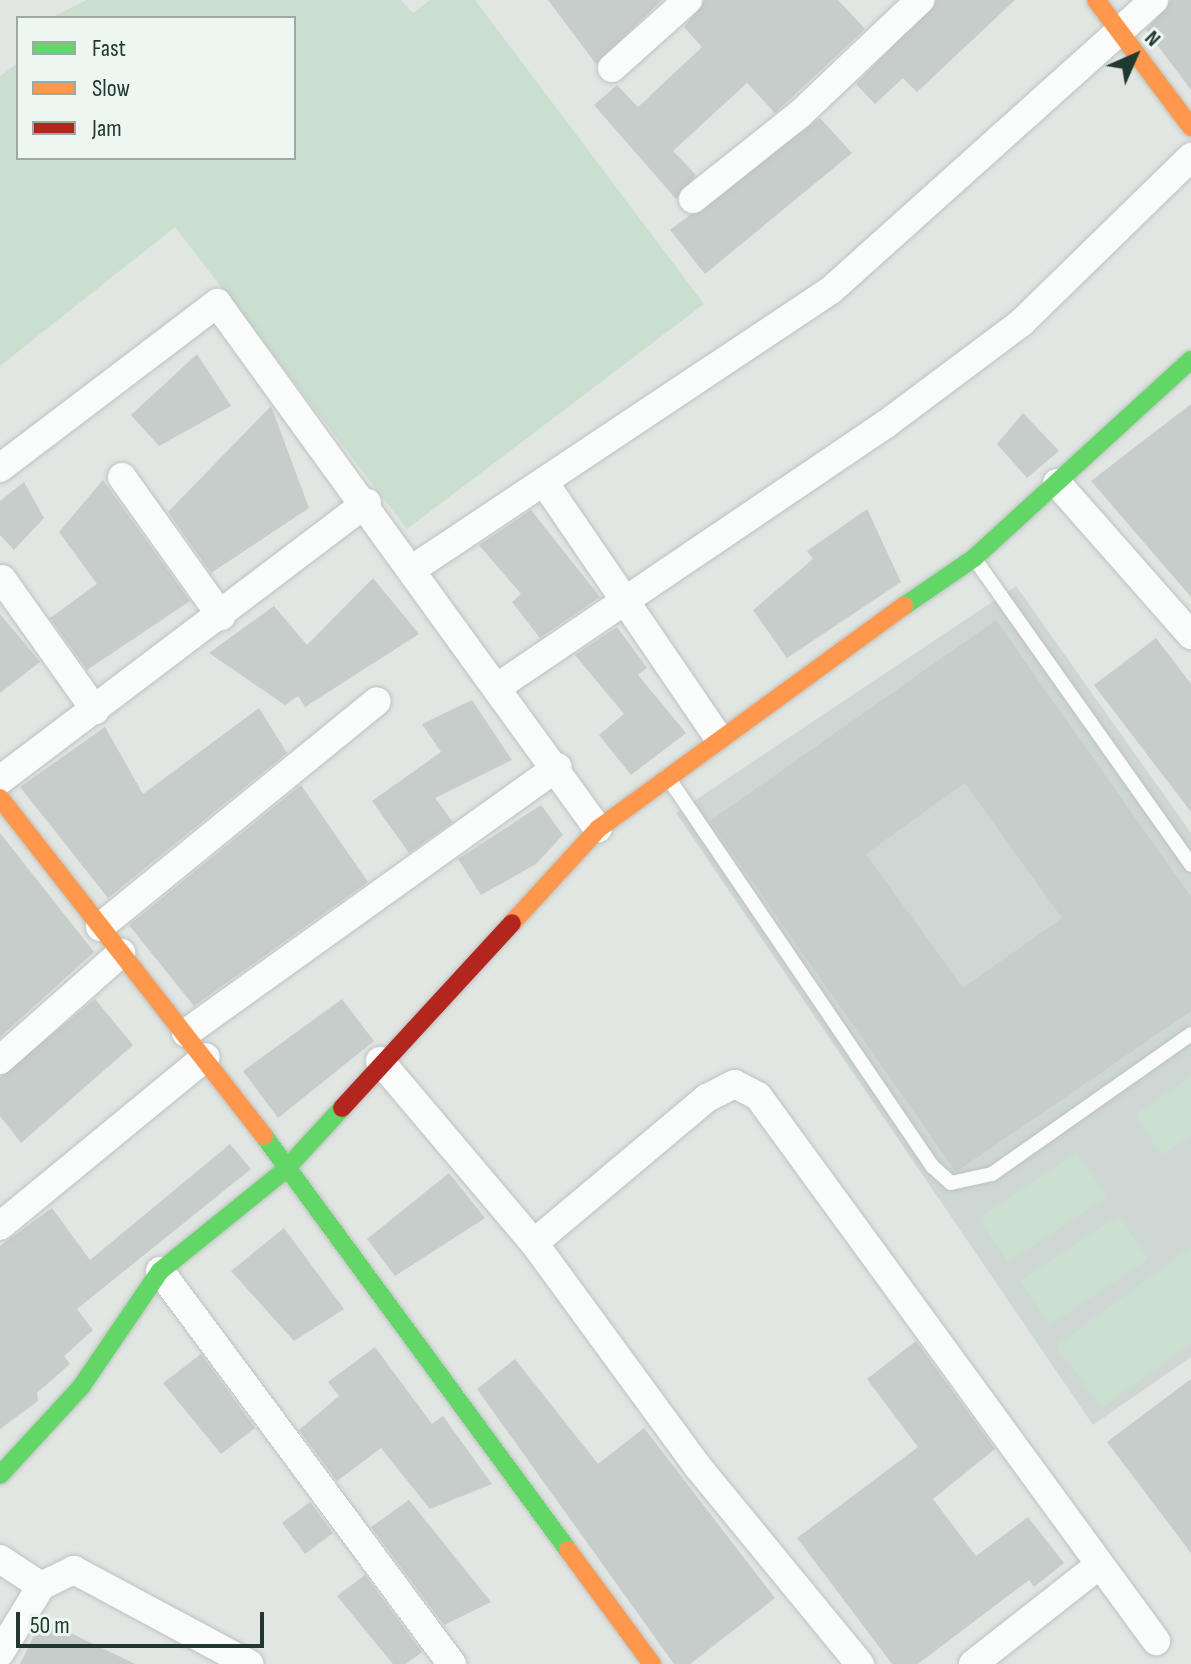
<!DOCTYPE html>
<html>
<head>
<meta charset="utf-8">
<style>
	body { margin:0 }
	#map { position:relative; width:1191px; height:1664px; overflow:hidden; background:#e1e6e3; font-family:"Sofia Sans Condensed",sans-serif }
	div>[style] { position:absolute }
	.built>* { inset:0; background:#ced7d3 }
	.green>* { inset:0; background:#cadfcf }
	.building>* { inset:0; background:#c7cdca }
	.roads { filter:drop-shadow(0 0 2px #bec3c0) drop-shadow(0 0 2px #bec3c0) }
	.lane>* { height:14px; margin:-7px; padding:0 7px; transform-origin:7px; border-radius:7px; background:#fafbfb }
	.street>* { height:28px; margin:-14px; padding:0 14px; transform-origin:14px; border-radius:14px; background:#fafbfb }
	.fast>* { height:18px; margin:-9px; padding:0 9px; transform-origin:9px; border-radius:9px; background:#63d668 }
	.slow>* { height:18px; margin:-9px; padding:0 9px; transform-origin:9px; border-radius:9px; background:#ff974d }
	.jam>* { height:18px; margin:-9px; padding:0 9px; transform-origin:9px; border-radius:9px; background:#b3261e }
	span { translate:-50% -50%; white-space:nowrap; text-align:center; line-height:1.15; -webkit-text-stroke:8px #eef6f1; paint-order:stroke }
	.legend { position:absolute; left:16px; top:16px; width:280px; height:144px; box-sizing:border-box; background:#eef6f1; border:2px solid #9caaa4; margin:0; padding:10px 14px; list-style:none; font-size:24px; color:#203830 }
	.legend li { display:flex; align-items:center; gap:16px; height:40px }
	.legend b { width:40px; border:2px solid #9caaa4 }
	.north { position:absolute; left:1095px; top:16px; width:80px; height:80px; -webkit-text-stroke:6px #eef6f1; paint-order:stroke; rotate:45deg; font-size:22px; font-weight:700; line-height:32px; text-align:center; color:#203830 }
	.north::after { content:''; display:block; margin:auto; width:28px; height:36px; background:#203830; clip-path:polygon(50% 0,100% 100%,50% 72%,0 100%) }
	.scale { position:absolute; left:16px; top:1612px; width:248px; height:36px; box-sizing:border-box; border:4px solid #203830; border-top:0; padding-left:10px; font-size:24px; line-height:28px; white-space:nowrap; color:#203830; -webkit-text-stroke:6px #eef6f1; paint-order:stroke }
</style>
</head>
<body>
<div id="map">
	<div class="built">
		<div style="clip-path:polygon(1016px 586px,1191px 833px,1191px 1357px,1093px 1425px,676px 813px)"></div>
	</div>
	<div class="green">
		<div style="clip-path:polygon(87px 0,401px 0,413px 13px,430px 0,475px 0,704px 304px,407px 529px,175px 227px,0 366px,0 76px,18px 63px,18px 158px,294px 158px,294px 18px,51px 18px)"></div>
		<div style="clip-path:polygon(1191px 1077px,1191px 1136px,1162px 1155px,1135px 1115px)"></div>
		<div style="clip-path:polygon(1077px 1152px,1107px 1197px,1008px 1262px,978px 1218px)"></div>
		<div style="clip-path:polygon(1119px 1215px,1148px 1259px,1049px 1325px,1020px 1281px)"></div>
		<div style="clip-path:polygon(1191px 1247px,1191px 1343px,1102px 1408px,1056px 1346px)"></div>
	</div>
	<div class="building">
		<div style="clip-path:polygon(548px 0,662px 0,596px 64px)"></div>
		<div style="clip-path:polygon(705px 0,838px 0,865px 29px,775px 113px,747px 83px,673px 151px,696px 175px,676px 199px,594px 105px,617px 85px,638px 107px,702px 47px,684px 27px)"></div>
		<div style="clip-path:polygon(937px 0,1015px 0,917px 92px,903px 78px,875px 104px,856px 84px)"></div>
		<div style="clip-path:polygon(1171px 0,1191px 0,1191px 90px,1146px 30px)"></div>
		<div style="clip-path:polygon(820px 118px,852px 153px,705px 274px,670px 230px)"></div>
		<div style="clip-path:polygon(197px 354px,231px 406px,159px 446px,131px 415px)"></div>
		<div style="clip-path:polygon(1191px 404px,1191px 597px,1091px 481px)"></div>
		<div style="clip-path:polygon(271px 406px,309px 508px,211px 573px,168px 512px)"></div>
		<div style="clip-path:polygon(1023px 413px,1059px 451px,1027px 478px,997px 444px)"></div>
		<div style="clip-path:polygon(103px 480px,190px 601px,87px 670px,50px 618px,97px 584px,59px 532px)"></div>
		<div style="clip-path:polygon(24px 482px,44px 518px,14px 550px,0 535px,0 501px)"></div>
		<div style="clip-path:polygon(867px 509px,901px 582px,787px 658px,753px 610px,813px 559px,807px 551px)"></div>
		<div style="clip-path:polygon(531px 510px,600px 597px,540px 638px,512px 602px,521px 594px,479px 545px)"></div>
		<div style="clip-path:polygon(373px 578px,419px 634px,305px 707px,298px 696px,285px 705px,209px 653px,274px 606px,307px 645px)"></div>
		<div style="clip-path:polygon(0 614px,40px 662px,0 693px)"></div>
		<div style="clip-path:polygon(evenodd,996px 620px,1191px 897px,1191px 1011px,956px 1172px,710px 821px,996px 620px,965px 783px,1062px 918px,963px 988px,866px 854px,965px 783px)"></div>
		<div style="clip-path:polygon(617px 627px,647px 668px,638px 675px,686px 733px,631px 775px,599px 735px,624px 714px,575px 655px)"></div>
		<div style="clip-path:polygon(1156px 638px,1191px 684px,1191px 812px,1094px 685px)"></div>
		<div style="clip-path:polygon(472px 700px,512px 760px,435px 798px,453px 822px,409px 853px,372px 801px,441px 752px,422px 724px)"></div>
		<div style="clip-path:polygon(259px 708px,287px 753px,108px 898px,20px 787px,105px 727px,143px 794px)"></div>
		<div style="clip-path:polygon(301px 785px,368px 882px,194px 1006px,129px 925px)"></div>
		<div style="clip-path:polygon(541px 805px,563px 835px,536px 864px,481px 895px,458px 859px)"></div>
		<div style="clip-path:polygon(0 833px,94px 952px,0 1037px)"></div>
		<div style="clip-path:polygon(95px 999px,133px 1045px,21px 1143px,0 1116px,0 1077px)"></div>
		<div style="clip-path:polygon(342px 999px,374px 1041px,278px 1118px,243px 1071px)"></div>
		<div style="clip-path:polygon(230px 1144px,251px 1169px,77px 1309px,93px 1330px,64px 1356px,70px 1364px,37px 1393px,38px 1401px,0 1429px,0 1246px,52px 1208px,90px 1260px)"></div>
		<div style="clip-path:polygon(449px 1173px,485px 1218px,395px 1276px,367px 1239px)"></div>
		<div style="clip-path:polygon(284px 1228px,344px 1309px,294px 1341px,231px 1271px)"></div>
		<div style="clip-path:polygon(916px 1341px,995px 1449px,933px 1499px,976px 1556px,1028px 1517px,1064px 1563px,1034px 1587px,1029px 1580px,918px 1664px,892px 1664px,797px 1538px,918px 1447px,867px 1379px)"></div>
		<div style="clip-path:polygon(375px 1347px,432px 1424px,443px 1416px,492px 1484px,430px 1509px,381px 1448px,337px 1481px,299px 1430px,339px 1396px,328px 1382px)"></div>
		<div style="clip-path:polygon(201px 1354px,255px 1428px,221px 1454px,163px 1383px)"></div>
		<div style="clip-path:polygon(515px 1359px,598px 1464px,644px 1428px,775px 1598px,690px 1664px,674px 1664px,477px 1389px)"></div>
		<div style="clip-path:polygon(1191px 1379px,1191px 1553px,1107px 1442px)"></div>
		<div style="clip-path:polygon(409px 1500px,491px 1602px,444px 1625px,371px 1527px)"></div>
		<div style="clip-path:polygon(310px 1502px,333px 1533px,305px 1554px,282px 1523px)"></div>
		<div style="clip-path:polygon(365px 1575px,422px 1652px,406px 1664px,393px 1664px,337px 1596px)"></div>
		<div style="clip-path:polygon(42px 1619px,135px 1664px,20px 1664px)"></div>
	</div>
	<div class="roads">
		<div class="lane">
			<div style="left:974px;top:558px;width:376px;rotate:54.7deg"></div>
			<div style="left:667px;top:776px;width:472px;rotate:55.8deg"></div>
			<div style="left:932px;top:1166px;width:25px;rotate:42deg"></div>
			<div style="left:951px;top:1183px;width:42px;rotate:-12.4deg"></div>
			<div style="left:992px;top:1174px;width:243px;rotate:-35.1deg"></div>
		</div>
		<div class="street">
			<div style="left:612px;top:68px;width:102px;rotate:-41.8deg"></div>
			<div style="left:693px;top:199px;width:137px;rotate:-38.5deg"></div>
			<div style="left:800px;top:114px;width:166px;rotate:-43.5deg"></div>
			<div style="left:0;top:468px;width:273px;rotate:-37.2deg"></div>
			<div style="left:217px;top:303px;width:649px;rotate:54.08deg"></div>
			<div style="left:122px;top:477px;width:171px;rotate:54.5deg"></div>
			<div style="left:544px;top:482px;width:307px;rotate:55.7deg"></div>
			<div style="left:1057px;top:483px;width:203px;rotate:48.6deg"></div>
			<div style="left:414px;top:568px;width:501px;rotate:-33.69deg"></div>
			<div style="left:831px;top:290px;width:434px;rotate:-41.9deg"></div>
			<div style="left:2px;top:579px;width:161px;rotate:54.6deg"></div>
			<div style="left:499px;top:686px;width:467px;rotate:-34.1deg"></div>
			<div style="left:886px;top:424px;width:169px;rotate:-36.8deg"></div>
			<div style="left:1021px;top:323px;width:238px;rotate:-44.3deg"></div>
			<div style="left:0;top:780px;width:460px;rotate:-37.1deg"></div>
			<div style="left:100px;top:927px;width:357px;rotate:-39.2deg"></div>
			<div style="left:186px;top:1033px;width:457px;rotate:-35.6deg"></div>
			<div style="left:0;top:1060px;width:162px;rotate:-41.5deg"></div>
			<div style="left:380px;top:1061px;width:238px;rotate:49.8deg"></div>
			<div style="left:534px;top:1243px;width:278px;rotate:53.8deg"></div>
			<div style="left:698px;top:1467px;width:255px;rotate:50.6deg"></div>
			<div style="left:0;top:1226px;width:266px;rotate:-39.4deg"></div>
			<div style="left:534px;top:1243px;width:226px;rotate:-40deg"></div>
			<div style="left:707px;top:1098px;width:31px;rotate:-27deg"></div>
			<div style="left:735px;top:1084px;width:26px;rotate:28deg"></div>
			<div style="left:758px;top:1096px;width:675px;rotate:53.86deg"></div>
			<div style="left:160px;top:1271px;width:490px;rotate:53.4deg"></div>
			<div style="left:0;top:1559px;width:49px;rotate:33.4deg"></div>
			<div style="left:0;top:1653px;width:79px;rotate:-58.5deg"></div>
			<div style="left:41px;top:1586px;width:37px;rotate:-26deg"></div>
			<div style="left:74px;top:1570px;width:199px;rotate:28.2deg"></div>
			<div style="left:973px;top:1664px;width:159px;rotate:-38.1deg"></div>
		</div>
		<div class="fast">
			<div style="left:904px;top:606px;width:85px;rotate:-34.4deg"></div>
			<div style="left:974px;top:558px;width:294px;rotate:-42.4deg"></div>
			<div style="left:264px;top:1136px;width:514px;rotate:53.71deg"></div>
			<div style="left:0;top:1475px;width:120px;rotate:-47.4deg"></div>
			<div style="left:81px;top:1387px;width:140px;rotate:-55.7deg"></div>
			<div style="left:160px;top:1271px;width:161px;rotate:-38.9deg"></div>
			<div style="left:285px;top:1170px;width:84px;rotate:-47.4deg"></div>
		</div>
		<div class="slow">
			<div style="left:1096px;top:0;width:159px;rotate:53.2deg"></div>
			<div style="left:0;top:798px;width:429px;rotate:52deg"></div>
			<div style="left:512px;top:923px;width:127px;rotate:-47.5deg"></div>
			<div style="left:598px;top:829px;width:379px;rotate:-36.1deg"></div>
			<div style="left:568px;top:1550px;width:142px;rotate:53.6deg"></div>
		</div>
		<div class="jam">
			<div style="left:342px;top:1108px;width:251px;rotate:-47.4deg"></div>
		</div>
	</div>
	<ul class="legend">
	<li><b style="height:10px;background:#63d668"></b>Fast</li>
	<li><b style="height:10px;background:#ff974d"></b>Slow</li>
	<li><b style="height:10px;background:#b3261e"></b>Jam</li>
	</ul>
	<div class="north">N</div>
	<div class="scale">50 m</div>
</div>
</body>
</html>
